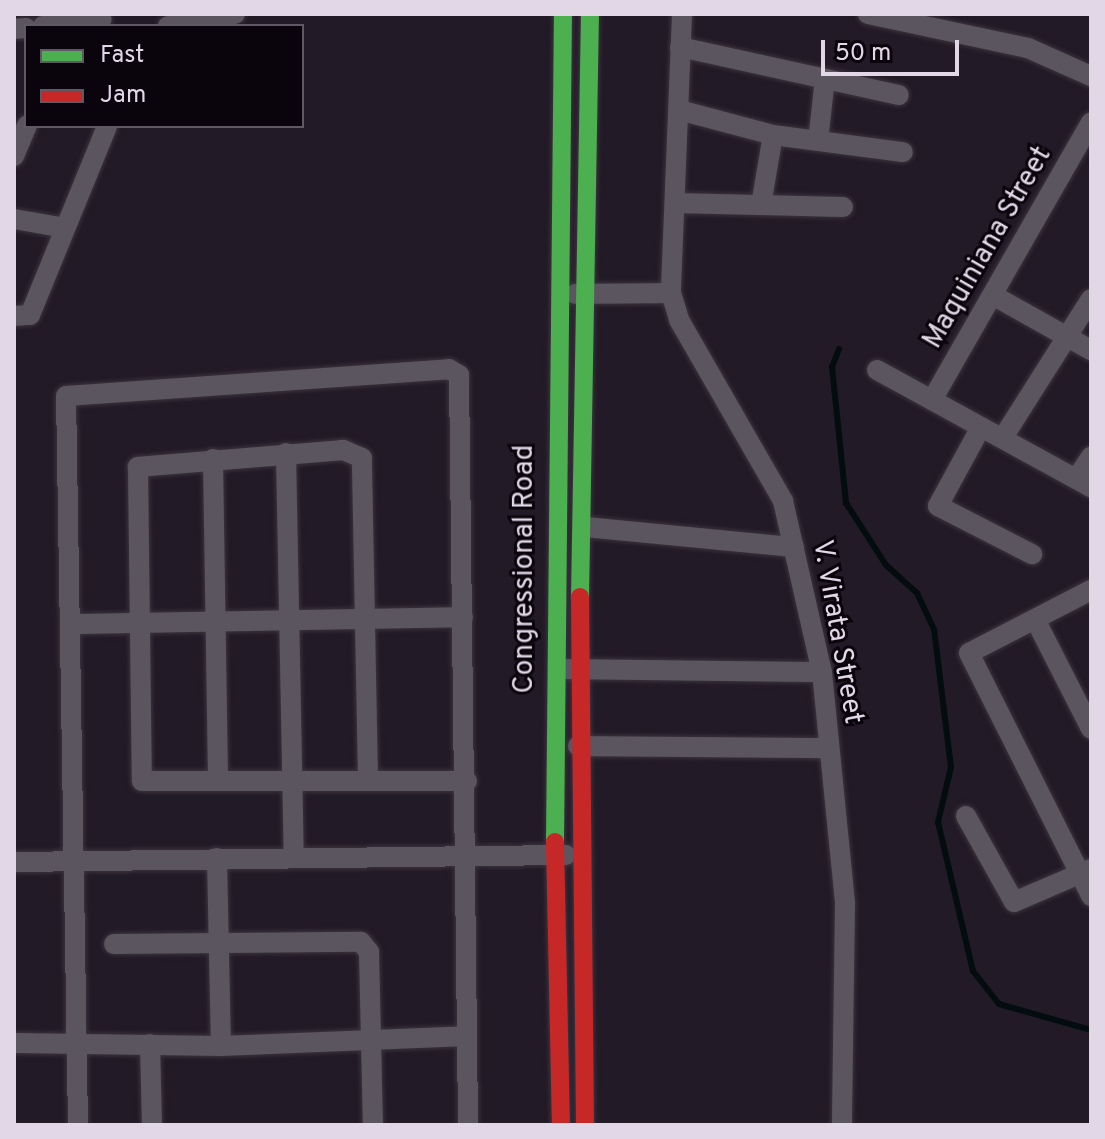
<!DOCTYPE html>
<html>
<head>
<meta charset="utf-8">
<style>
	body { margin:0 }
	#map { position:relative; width:1105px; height:1139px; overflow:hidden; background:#231a27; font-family:Overpass,sans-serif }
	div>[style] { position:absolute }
	.stream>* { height:6px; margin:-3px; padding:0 3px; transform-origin:3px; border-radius:3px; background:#030d10 }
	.roads { filter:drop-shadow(0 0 2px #3b343e) drop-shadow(0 0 2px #3b343e) }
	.street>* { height:20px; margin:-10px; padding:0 10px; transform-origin:10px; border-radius:10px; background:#5b555f }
	.fast>* { height:18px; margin:-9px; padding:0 9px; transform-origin:9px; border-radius:9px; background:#4caf50 }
	.jam>* { height:18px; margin:-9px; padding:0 9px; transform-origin:9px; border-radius:9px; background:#c62828 }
	span { translate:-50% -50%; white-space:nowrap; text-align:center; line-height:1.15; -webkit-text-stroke:6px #0a050d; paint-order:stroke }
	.street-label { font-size:28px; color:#e1d7e7 }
	.frame { position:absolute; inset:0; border:16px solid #e1d7e7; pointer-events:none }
	.legend { position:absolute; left:24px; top:24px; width:280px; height:104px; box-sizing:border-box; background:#0a050d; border:2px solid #605964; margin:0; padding:10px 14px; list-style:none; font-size:24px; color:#e1d7e7 }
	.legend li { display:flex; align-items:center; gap:16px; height:40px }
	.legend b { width:40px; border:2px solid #605964 }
	.scale { position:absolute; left:821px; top:40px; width:138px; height:36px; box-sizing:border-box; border:4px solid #e1d7e7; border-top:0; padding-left:10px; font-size:24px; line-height:28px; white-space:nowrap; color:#e1d7e7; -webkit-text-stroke:6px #0a050d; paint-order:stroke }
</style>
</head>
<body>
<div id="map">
	<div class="stream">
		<div style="left:839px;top:349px;width:19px;rotate:111deg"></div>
		<div style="left:832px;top:367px;width:137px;rotate:84.1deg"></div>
		<div style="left:846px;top:503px;width:74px;rotate:57.2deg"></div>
		<div style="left:886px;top:565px;width:42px;rotate:42.1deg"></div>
		<div style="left:917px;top:593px;width:40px;rotate:65deg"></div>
		<div style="left:934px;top:629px;width:139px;rotate:83deg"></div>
		<div style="left:951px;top:767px;width:57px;rotate:103.3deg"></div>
		<div style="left:938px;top:822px;width:153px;rotate:76.8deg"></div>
		<div style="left:973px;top:971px;width:42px;rotate:51.8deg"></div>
		<div style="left:999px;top:1004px;width:96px;rotate:15.8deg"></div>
	</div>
	<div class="roads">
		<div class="street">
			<div style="left:682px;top:14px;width:279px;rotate:92.3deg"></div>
			<div style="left:671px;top:293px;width:28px;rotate:73deg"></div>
			<div style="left:679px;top:320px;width:209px;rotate:60.1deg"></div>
			<div style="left:783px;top:501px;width:175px;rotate:77.2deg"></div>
			<div style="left:822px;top:672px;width:233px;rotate:84.3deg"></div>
			<div style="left:845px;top:904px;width:221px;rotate:90.8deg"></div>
			<div style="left:868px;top:14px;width:164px;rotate:12deg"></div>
			<div style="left:1028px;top:48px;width:69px;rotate:24deg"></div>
			<div style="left:43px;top:26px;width:59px;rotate:-6.8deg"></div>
			<div style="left:168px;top:26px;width:68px;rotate:-10.2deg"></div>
			<div style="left:14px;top:29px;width:12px;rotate:-5deg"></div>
			<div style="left:680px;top:47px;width:224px;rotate:12.4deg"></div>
			<div style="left:679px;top:110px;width:97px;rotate:14.9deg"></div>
			<div style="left:773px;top:135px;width:131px;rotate:7.5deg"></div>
			<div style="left:818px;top:141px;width:62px;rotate:-83.6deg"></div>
			<div style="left:14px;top:156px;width:33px;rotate:-67deg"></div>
			<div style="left:675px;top:203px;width:168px;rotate:1.4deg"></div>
			<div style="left:761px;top:205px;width:71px;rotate:-80.3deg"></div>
			<div style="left:14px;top:219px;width:47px;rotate:9.9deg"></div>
			<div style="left:575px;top:294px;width:96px;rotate:-0.6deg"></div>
			<div style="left:996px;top:297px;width:109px;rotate:29.2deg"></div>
			<div style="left:14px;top:316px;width:16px;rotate:-4deg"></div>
			<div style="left:30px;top:315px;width:204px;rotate:-67.8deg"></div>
			<div style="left:877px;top:370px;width:244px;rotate:28.7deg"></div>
			<div style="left:932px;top:400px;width:320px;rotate:-60.2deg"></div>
			<div style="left:981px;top:427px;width:90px;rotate:118.6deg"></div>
			<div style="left:938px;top:506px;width:106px;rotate:27.1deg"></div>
			<div style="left:1004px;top:436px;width:162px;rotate:-57.6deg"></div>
			<div style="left:286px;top:453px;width:404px;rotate:88.9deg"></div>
			<div style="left:213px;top:459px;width:321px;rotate:89.1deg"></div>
			<div style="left:1076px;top:479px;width:27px;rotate:-56deg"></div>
			<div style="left:585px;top:527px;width:210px;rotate:5.5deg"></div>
			<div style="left:1091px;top:590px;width:137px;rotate:152.7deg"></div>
			<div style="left:969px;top:653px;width:272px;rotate:63.3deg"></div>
			<div style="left:1036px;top:621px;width:121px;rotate:63deg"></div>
			<div style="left:74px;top:624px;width:389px;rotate:-1deg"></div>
			<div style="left:567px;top:669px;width:255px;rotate:0.7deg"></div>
			<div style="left:578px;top:746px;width:251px;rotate:0.5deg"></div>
			<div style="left:368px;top:779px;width:321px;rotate:-91.1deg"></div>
			<div style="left:362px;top:458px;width:21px;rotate:-157deg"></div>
			<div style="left:343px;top:450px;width:206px;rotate:175.3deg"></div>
			<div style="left:138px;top:467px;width:314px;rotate:89.3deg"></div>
			<div style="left:142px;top:781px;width:325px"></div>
			<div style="left:966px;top:816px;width:98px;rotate:60.8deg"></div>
			<div style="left:1014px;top:902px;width:84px;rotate:-23.2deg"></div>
			<div style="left:217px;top:858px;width:188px;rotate:88.8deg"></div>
			<div style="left:14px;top:862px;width:552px;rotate:-0.73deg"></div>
			<div style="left:114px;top:944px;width:247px;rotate:-0.5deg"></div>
			<div style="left:361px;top:942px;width:13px;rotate:51deg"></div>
			<div style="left:369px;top:952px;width:173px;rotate:88.7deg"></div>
			<div style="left:14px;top:1043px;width:207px;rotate:0.8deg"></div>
			<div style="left:221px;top:1046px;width:246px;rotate:-2.3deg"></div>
			<div style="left:150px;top:1044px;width:81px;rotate:88.6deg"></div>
			<div style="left:78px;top:1125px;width:729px;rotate:-90.94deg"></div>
			<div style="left:66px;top:396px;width:384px;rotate:-4deg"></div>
			<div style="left:449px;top:369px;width:12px;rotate:31deg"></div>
			<div style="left:459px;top:375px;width:750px;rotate:89.31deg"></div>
		</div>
		<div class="fast">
			<div style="left:580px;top:597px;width:583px;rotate:-89.02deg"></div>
			<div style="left:555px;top:842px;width:828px;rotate:-89.45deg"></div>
		</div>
		<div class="jam">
			<div style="left:580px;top:597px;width:528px;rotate:89.46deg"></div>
			<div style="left:555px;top:842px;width:283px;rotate:88.8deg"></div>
		</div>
	</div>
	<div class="street-label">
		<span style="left:988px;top:248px;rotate:-60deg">Maquiniana Street</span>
		<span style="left:525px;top:569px;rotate:-90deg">Congressional Road</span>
		<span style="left:837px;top:632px;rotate:80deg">V. Virata Street</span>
	</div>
	<div class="frame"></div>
	<ul class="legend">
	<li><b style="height:10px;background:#4caf50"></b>Fast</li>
	<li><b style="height:10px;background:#c62828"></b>Jam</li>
	</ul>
	<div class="scale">50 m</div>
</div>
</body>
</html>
